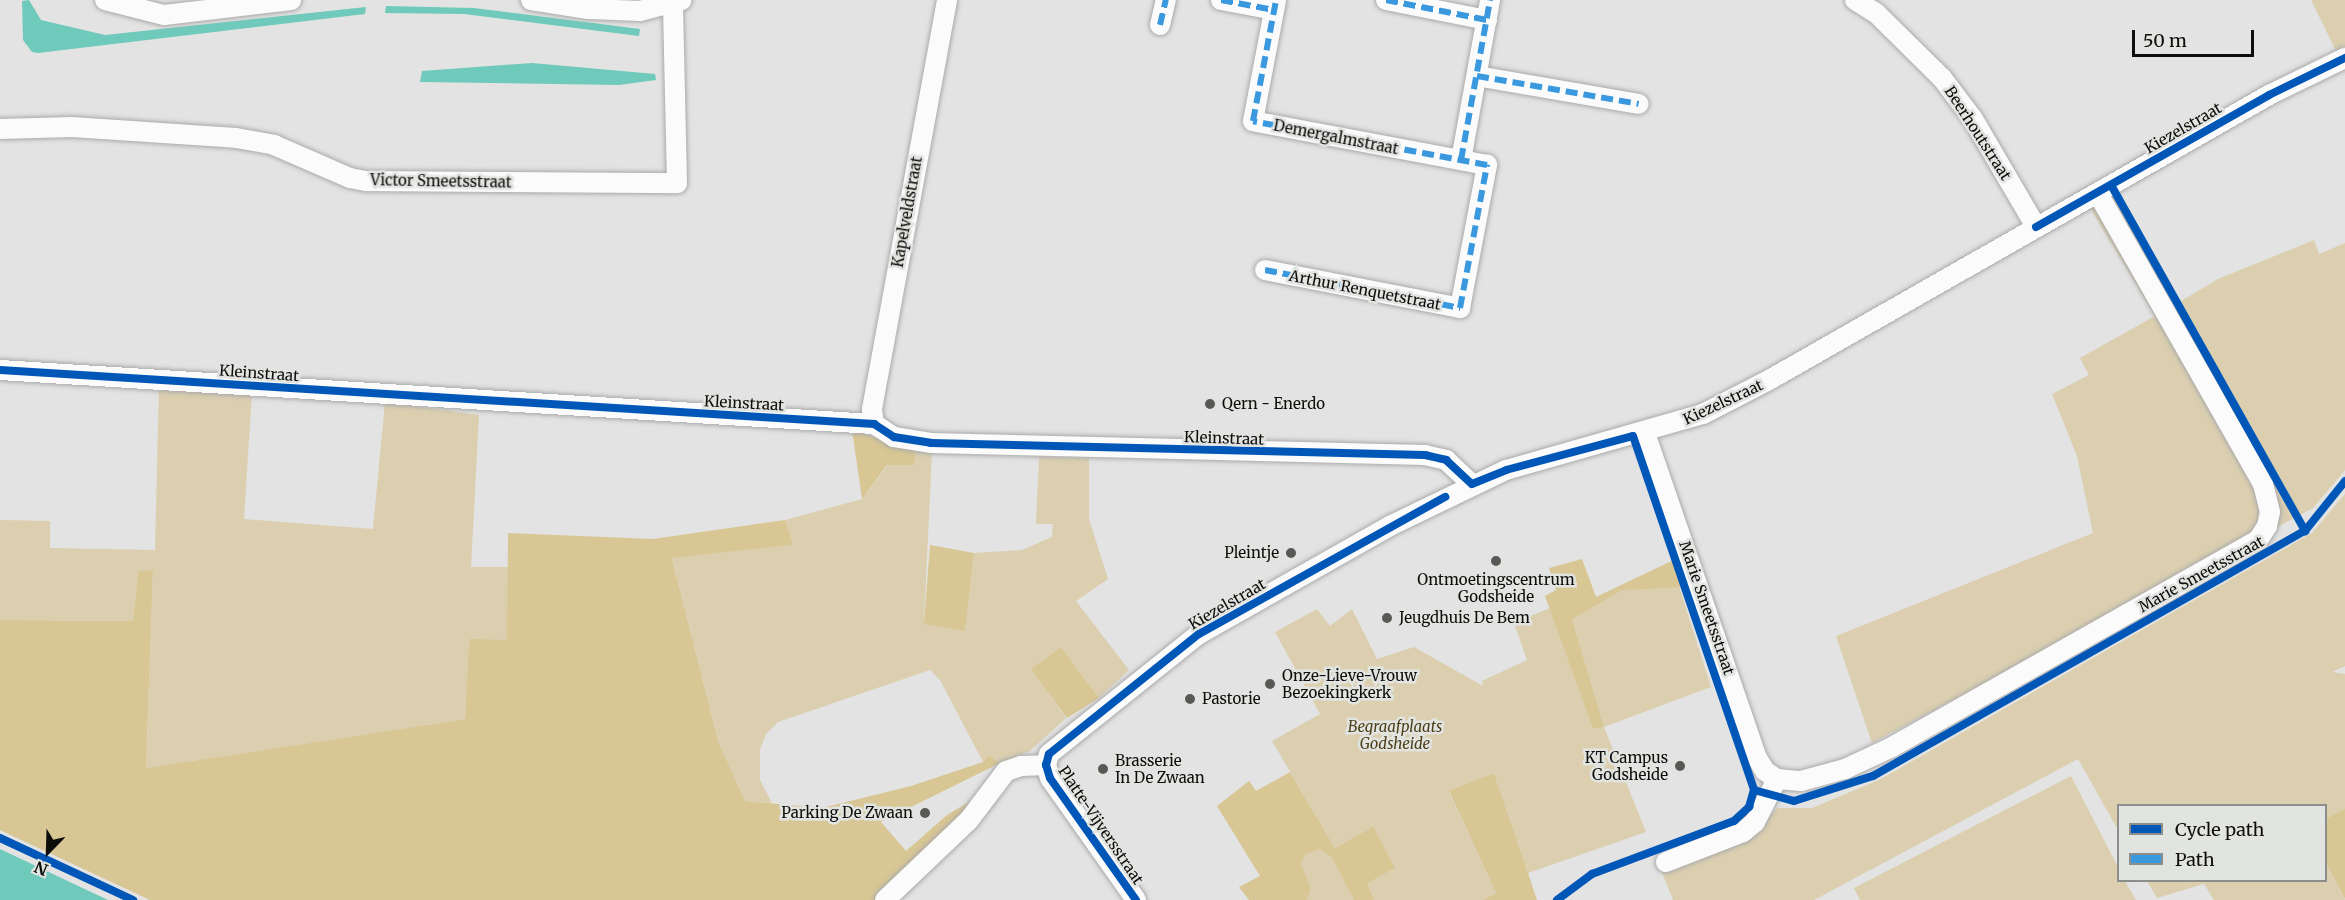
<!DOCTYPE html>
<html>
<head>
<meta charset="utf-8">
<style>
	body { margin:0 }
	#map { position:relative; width:2345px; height:900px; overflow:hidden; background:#e2e3e2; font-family:Merriweather,serif }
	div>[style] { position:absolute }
	.green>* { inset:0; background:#dbcfb0 }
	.forest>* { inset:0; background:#d8c694 }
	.water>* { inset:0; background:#6fcabb }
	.roads { filter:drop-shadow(0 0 2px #aaa) drop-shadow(0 0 2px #aaa) }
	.minor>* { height:20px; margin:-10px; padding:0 10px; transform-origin:10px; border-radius:10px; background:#fbfbfb }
	.quiet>* { height:6px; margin-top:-3px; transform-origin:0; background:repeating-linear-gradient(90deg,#3a99de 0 12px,transparent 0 18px) }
	.cycleway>* { height:8px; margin:-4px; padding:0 4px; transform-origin:4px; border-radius:4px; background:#0057b8 }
	.dots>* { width:16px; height:16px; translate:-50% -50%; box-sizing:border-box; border:3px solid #e2e4e1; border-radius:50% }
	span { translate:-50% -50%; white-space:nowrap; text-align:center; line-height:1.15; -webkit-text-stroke:5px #e2e4e1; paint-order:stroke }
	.street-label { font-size:15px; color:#0d0d0c }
	.poi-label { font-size:15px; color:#0d0d0c }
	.left { translate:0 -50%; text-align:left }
	.right { translate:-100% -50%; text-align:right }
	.park-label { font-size:15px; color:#4d3f18; font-style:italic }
	.legend { position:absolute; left:2117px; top:804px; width:210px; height:78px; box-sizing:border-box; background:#e2e4e1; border:2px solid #8d8e8c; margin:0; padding:8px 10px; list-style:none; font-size:18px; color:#0d0d0c }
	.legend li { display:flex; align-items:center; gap:12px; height:30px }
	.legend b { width:30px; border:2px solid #8d8e8c }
	.north { position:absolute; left:18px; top:822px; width:60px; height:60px; -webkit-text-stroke:4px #e2e4e1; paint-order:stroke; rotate:203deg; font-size:16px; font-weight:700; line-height:24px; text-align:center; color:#0d0d0c }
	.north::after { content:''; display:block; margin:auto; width:21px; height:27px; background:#0d0d0c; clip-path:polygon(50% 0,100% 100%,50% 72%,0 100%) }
	.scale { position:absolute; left:2132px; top:30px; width:122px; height:27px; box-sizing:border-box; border:3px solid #0d0d0c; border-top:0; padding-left:8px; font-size:18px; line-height:21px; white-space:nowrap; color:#0d0d0c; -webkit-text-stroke:4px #e2e4e1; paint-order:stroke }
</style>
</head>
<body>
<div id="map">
	<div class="green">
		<div style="clip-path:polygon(2311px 0,2345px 0,2345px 50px,2337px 53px)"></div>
		<div style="clip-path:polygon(2117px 189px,2181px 301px,2218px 279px,2314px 240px,2319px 254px,2345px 243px,2345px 470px,2313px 508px,1872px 743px,1836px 636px,2093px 533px,2077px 456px,2052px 394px,2089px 375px,2080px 358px,2155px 316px,2090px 208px)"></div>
		<div style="clip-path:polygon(159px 384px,252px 392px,244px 519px,373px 529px,385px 402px,479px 415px,471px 567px,510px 567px,507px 640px,469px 640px,465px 719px,146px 768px,153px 570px,138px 571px,133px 621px,0 620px,0 520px,50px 521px,50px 548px,155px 550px)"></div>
		<div style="clip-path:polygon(916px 450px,932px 451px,924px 623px,965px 630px,974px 553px,1022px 550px,1052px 537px,1053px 524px,1036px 524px,1039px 457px,1089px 458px,1089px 519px,1108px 579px,1076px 601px,1129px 670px,1099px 698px,1061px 647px,1032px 669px,1066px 718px,1030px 751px,1000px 763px,989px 755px,983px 762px,940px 680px,930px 670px,778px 722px,766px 734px,760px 750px,760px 780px,772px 803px,745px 801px,718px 741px,672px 557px,792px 545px,785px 520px,862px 499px,888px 465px,914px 465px)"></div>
		<div style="clip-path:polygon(2345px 494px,2345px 666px,2332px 672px,2345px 674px,2345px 808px,2326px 819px,2326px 806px,2118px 806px,2118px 830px,2078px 759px,1814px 900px,1673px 900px,1661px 870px,1754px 836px,1777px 808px,1812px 808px,1881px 779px,2312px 533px)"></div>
		<div style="clip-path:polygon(1671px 561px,1711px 687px,1604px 727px,1646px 832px,1528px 873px,1494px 773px,1449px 792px,1496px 893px,1483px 900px,1374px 900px,1367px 883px,1373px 828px,1335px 848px,1272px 741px,1320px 714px,1275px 632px,1317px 609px,1330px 626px,1352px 609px,1377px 659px,1414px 647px,1483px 686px,1482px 681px,1527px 660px,1514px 623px,1550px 608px,1593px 729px,1604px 727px,1572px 619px,1596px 597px)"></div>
		<div style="clip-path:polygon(2071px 776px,2118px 867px,2118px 880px,2125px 881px,2136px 900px,1860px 900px,1854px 888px)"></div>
		<div style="clip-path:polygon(1320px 849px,1332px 858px,1354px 900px,1307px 900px,1311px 889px,1301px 863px,1306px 854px)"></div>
		<div style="clip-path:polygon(2326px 863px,2345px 900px,2214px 900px,2204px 884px,2157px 898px,2147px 881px,2326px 880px)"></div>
	</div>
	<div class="forest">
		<div style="clip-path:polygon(852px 430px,916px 450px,914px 465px,887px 465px,862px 499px)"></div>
		<div style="clip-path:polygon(785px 520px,793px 545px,672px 558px,718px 741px,745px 801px,822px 808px,911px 786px,983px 762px,989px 755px,1000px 763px,881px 822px,906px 851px,947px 815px,969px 802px,972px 805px,877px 900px,150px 900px,0 830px,0 620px,133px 621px,138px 571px,153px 570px,146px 768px,465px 719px,469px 639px,507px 640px,508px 533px,653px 539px)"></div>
		<div style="clip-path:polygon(930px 545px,974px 553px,965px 631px,924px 624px)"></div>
		<div style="clip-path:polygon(1582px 559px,1596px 597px,1675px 560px,1685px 587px,1622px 590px,1572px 619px,1604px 727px,1593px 729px,1545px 596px,1556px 590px,1549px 568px)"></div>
		<div style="clip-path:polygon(1061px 647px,1099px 698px,1067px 718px,1031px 669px)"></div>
		<div style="clip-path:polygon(1290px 772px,1335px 848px,1373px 827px,1395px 868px,1367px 883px,1374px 900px,1354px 900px,1332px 858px,1320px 849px,1306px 854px,1301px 863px,1311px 889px,1307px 900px,1249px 900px,1239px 887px,1260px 876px,1217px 806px,1249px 781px,1256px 791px)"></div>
		<div style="clip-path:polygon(1494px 773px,1528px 873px,1537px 900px,1483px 900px,1496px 893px,1449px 791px)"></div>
		<div style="clip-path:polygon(2345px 808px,2345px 899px,2326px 863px,2326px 819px)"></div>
	</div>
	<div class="water">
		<div style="clip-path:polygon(29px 0,41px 20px,105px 35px,366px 7px,365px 14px,38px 53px,32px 52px,23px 40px,22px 1px)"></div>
		<div style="clip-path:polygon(386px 6px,474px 8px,640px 29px,639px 36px,464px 14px,385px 13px)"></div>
		<div style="clip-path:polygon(532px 63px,655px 74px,656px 80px,619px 85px,420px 82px,422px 71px)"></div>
		<div style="clip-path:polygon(0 849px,108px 900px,0 900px)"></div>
	</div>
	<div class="roads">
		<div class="minor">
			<div style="left:105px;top:0;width:61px;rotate:14.3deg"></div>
			<div style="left:164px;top:15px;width:128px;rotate:-6.7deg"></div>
			<div style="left:531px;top:0;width:58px;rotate:9deg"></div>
			<div style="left:588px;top:9px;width:52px;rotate:2.2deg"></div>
			<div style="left:640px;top:11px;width:43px;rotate:-14.7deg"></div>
			<div style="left:1221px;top:0;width:54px;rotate:10.7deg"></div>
			<div style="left:1386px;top:0;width:103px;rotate:11.2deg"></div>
			<div style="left:1855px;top:0;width:25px;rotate:32deg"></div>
			<div style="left:1876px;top:13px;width:93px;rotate:44.6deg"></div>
			<div style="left:1942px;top:78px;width:51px;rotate:52.9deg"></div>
			<div style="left:1973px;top:119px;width:125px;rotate:59.7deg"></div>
			<div style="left:1160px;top:25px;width:26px;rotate:-77deg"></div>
			<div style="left:1477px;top:76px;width:164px;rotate:9.8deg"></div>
			<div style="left:0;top:129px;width:72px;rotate:-1.6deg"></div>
			<div style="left:72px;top:127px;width:164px;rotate:3.8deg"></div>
			<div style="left:236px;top:138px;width:39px;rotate:10deg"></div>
			<div style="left:274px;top:145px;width:83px;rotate:23.5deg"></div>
			<div style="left:350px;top:178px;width:16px;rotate:11deg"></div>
			<div style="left:366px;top:181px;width:311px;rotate:0.4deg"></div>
			<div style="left:677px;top:183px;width:178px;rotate:-91.3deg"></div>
			<div style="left:1461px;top:160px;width:163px;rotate:-79.7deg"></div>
			<div style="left:1265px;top:270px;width:199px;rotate:11deg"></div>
			<div style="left:1460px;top:308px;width:146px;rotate:-79.3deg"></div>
			<div style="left:1487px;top:165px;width:238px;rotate:-169.4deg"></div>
			<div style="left:1253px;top:121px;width:123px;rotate:-79.2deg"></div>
			<div style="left:0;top:370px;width:876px;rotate:3.54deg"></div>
			<div style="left:874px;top:424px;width:24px;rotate:33deg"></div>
			<div style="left:894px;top:437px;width:37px;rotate:9deg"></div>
			<div style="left:931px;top:443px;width:494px;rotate:1.4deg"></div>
			<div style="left:1425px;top:455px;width:22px;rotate:13deg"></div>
			<div style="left:1446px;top:460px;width:35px;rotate:43deg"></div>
			<div style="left:874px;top:424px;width:15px;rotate:-98deg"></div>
			<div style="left:872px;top:409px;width:416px;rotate:-79.6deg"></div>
			<div style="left:1645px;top:433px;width:344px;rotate:71deg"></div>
			<div style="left:1757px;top:758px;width:15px;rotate:58deg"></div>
			<div style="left:1765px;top:771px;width:14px;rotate:34deg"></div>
			<div style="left:1777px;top:779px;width:24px;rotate:5deg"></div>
			<div style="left:1801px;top:781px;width:46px;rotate:-15.3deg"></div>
			<div style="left:1845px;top:769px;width:52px;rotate:-25.1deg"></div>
			<div style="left:1892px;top:747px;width:420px;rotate:-29.5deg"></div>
			<div style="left:2258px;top:540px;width:17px;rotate:-57deg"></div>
			<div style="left:2267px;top:526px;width:14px;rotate:-78deg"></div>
			<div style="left:2270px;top:512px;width:29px;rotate:-104deg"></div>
			<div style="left:2263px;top:484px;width:335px;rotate:-119.6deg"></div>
			<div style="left:1046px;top:765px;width:11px;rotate:-75deg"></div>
			<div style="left:1049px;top:754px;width:192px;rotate:-38.7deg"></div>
			<div style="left:1199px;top:634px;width:219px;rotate:-29.5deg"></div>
			<div style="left:1390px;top:526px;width:129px;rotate:-25.8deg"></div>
			<div style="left:1506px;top:470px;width:205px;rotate:-15.9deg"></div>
			<div style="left:1703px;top:414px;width:74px;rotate:-27.3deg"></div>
			<div style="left:1769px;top:380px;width:576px;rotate:-29.68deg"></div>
			<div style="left:2269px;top:95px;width:85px;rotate:-26deg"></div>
			<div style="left:1046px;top:765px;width:14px;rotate:73deg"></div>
			<div style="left:1050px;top:778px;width:149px;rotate:54.8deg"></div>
			<div style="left:1666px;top:862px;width:83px;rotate:-21.3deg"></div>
			<div style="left:1743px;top:832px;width:16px;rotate:-40deg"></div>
			<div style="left:1755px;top:822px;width:48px;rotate:-62.9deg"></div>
			<div style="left:885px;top:900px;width:116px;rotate:-43.6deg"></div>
			<div style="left:969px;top:820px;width:61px;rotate:-52.9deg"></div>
			<div style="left:1006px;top:771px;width:16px;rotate:-18deg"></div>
			<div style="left:1021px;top:766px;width:25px;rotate:-2deg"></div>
		</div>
	</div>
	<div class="quiet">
		<div style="left:1221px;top:0;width:54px;rotate:10.7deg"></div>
		<div style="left:1386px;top:0;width:103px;rotate:11.2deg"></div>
		<div style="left:1160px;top:25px;width:26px;rotate:-77deg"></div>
		<div style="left:1477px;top:76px;width:164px;rotate:9.8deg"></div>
		<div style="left:1461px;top:160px;width:163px;rotate:-79.7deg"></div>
		<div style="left:1265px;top:270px;width:199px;rotate:11deg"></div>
		<div style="left:1460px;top:308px;width:146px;rotate:-79.3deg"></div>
		<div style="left:1487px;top:165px;width:238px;rotate:-169.4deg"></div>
		<div style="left:1253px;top:121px;width:123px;rotate:-79.2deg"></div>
	</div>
	<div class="cycleway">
		<div style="left:2111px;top:185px;width:397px;rotate:60.7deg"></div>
		<div style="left:2036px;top:227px;width:268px;rotate:-29.5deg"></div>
		<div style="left:2269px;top:95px;width:85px;rotate:-26deg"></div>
		<div style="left:0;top:370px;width:876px;rotate:3.54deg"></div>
		<div style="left:874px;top:424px;width:24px;rotate:33deg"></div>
		<div style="left:894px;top:437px;width:37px;rotate:9deg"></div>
		<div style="left:931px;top:443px;width:494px;rotate:1.4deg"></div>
		<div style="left:1425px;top:455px;width:22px;rotate:13deg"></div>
		<div style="left:1446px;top:460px;width:35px;rotate:43deg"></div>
		<div style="left:1472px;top:484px;width:37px;rotate:-22deg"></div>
		<div style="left:1506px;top:470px;width:131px;rotate:-15deg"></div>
		<div style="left:1633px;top:436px;width:374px;rotate:71.1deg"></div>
		<div style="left:1754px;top:790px;width:41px;rotate:15.4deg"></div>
		<div style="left:1794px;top:801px;width:83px;rotate:-17.6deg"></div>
		<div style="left:1873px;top:776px;width:497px;rotate:-29.6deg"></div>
		<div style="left:2305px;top:531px;width:64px;rotate:-51.3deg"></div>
		<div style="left:0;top:838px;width:147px;rotate:25deg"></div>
		<div style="left:1136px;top:900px;width:149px;rotate:-125.2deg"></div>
		<div style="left:1050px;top:778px;width:14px;rotate:-107deg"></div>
		<div style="left:1046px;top:765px;width:11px;rotate:-75deg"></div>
		<div style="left:1049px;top:754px;width:192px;rotate:-38.7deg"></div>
		<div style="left:1199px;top:634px;width:282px;rotate:-29.1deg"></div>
		<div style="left:1557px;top:900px;width:44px;rotate:-36.6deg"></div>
		<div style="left:1592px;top:874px;width:152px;rotate:-20.5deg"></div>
		<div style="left:1734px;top:821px;width:21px;rotate:-43deg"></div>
		<div style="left:1749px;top:807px;width:18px;rotate:-74deg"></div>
	</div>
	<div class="dots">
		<div style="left:1210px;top:404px;background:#585857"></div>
		<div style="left:1291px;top:553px;background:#585857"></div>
		<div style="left:1496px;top:561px;background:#585857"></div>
		<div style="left:1387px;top:618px;background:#585857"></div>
		<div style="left:1270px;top:684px;background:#585857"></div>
		<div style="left:1190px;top:699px;background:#585857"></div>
		<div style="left:1680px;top:766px;background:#585857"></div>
		<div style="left:1103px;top:769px;background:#585857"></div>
		<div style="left:925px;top:813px;background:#585857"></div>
	</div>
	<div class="street-label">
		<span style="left:2183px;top:128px;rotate:-30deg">Kiezelstraat</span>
		<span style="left:1978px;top:133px;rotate:57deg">Beerhoutstraat</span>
		<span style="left:1336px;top:137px;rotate:11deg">Demergalmstraat</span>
		<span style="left:441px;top:181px;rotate:1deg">Victor Smeetsstraat</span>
		<span style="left:907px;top:212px;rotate:-80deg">Kapelveldstraat</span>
		<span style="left:1365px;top:290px;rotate:11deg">Arthur Renquetstraat</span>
		<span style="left:259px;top:373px;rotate:4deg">Kleinstraat</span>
		<span style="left:1723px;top:402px;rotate:-25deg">Kiezelstraat</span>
		<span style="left:744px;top:403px;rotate:3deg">Kleinstraat</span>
		<span style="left:1224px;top:438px;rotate:2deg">Kleinstraat</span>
		<span style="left:2201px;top:574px;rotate:-29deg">Marie Smeetsstraat</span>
		<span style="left:1227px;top:604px;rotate:-30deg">Kiezelstraat</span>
		<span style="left:1707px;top:608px;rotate:71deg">Marie Smeetsstraat</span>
		<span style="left:1101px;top:825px;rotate:56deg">Platte-Vijversstraat</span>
	</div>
	<div class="poi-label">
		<span class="left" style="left:1222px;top:404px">Qern - Enerdo</span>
		<span class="right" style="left:1279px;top:553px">Pleintje</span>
		<span style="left:1496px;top:588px">Ontmoetingscentrum<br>Godsheide</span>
		<span class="left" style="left:1399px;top:618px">Jeugdhuis De Bem</span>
		<span class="left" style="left:1282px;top:684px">Onze-Lieve-Vrouw<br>Bezoekingkerk</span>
		<span class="left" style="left:1202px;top:699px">Pastorie</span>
		<span class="right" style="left:1668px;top:766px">KT Campus<br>Godsheide</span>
		<span class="left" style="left:1115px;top:769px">Brasserie<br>In De Zwaan</span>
		<span class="right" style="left:913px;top:813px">Parking De Zwaan</span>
	</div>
	<div class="park-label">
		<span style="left:1395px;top:735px">Begraafplaats<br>Godsheide</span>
	</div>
	<ul class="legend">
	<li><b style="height:8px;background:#0057b8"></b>Cycle path</li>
	<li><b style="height:8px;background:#3a99de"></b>Path</li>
	</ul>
	<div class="north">N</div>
	<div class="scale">50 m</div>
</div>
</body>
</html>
